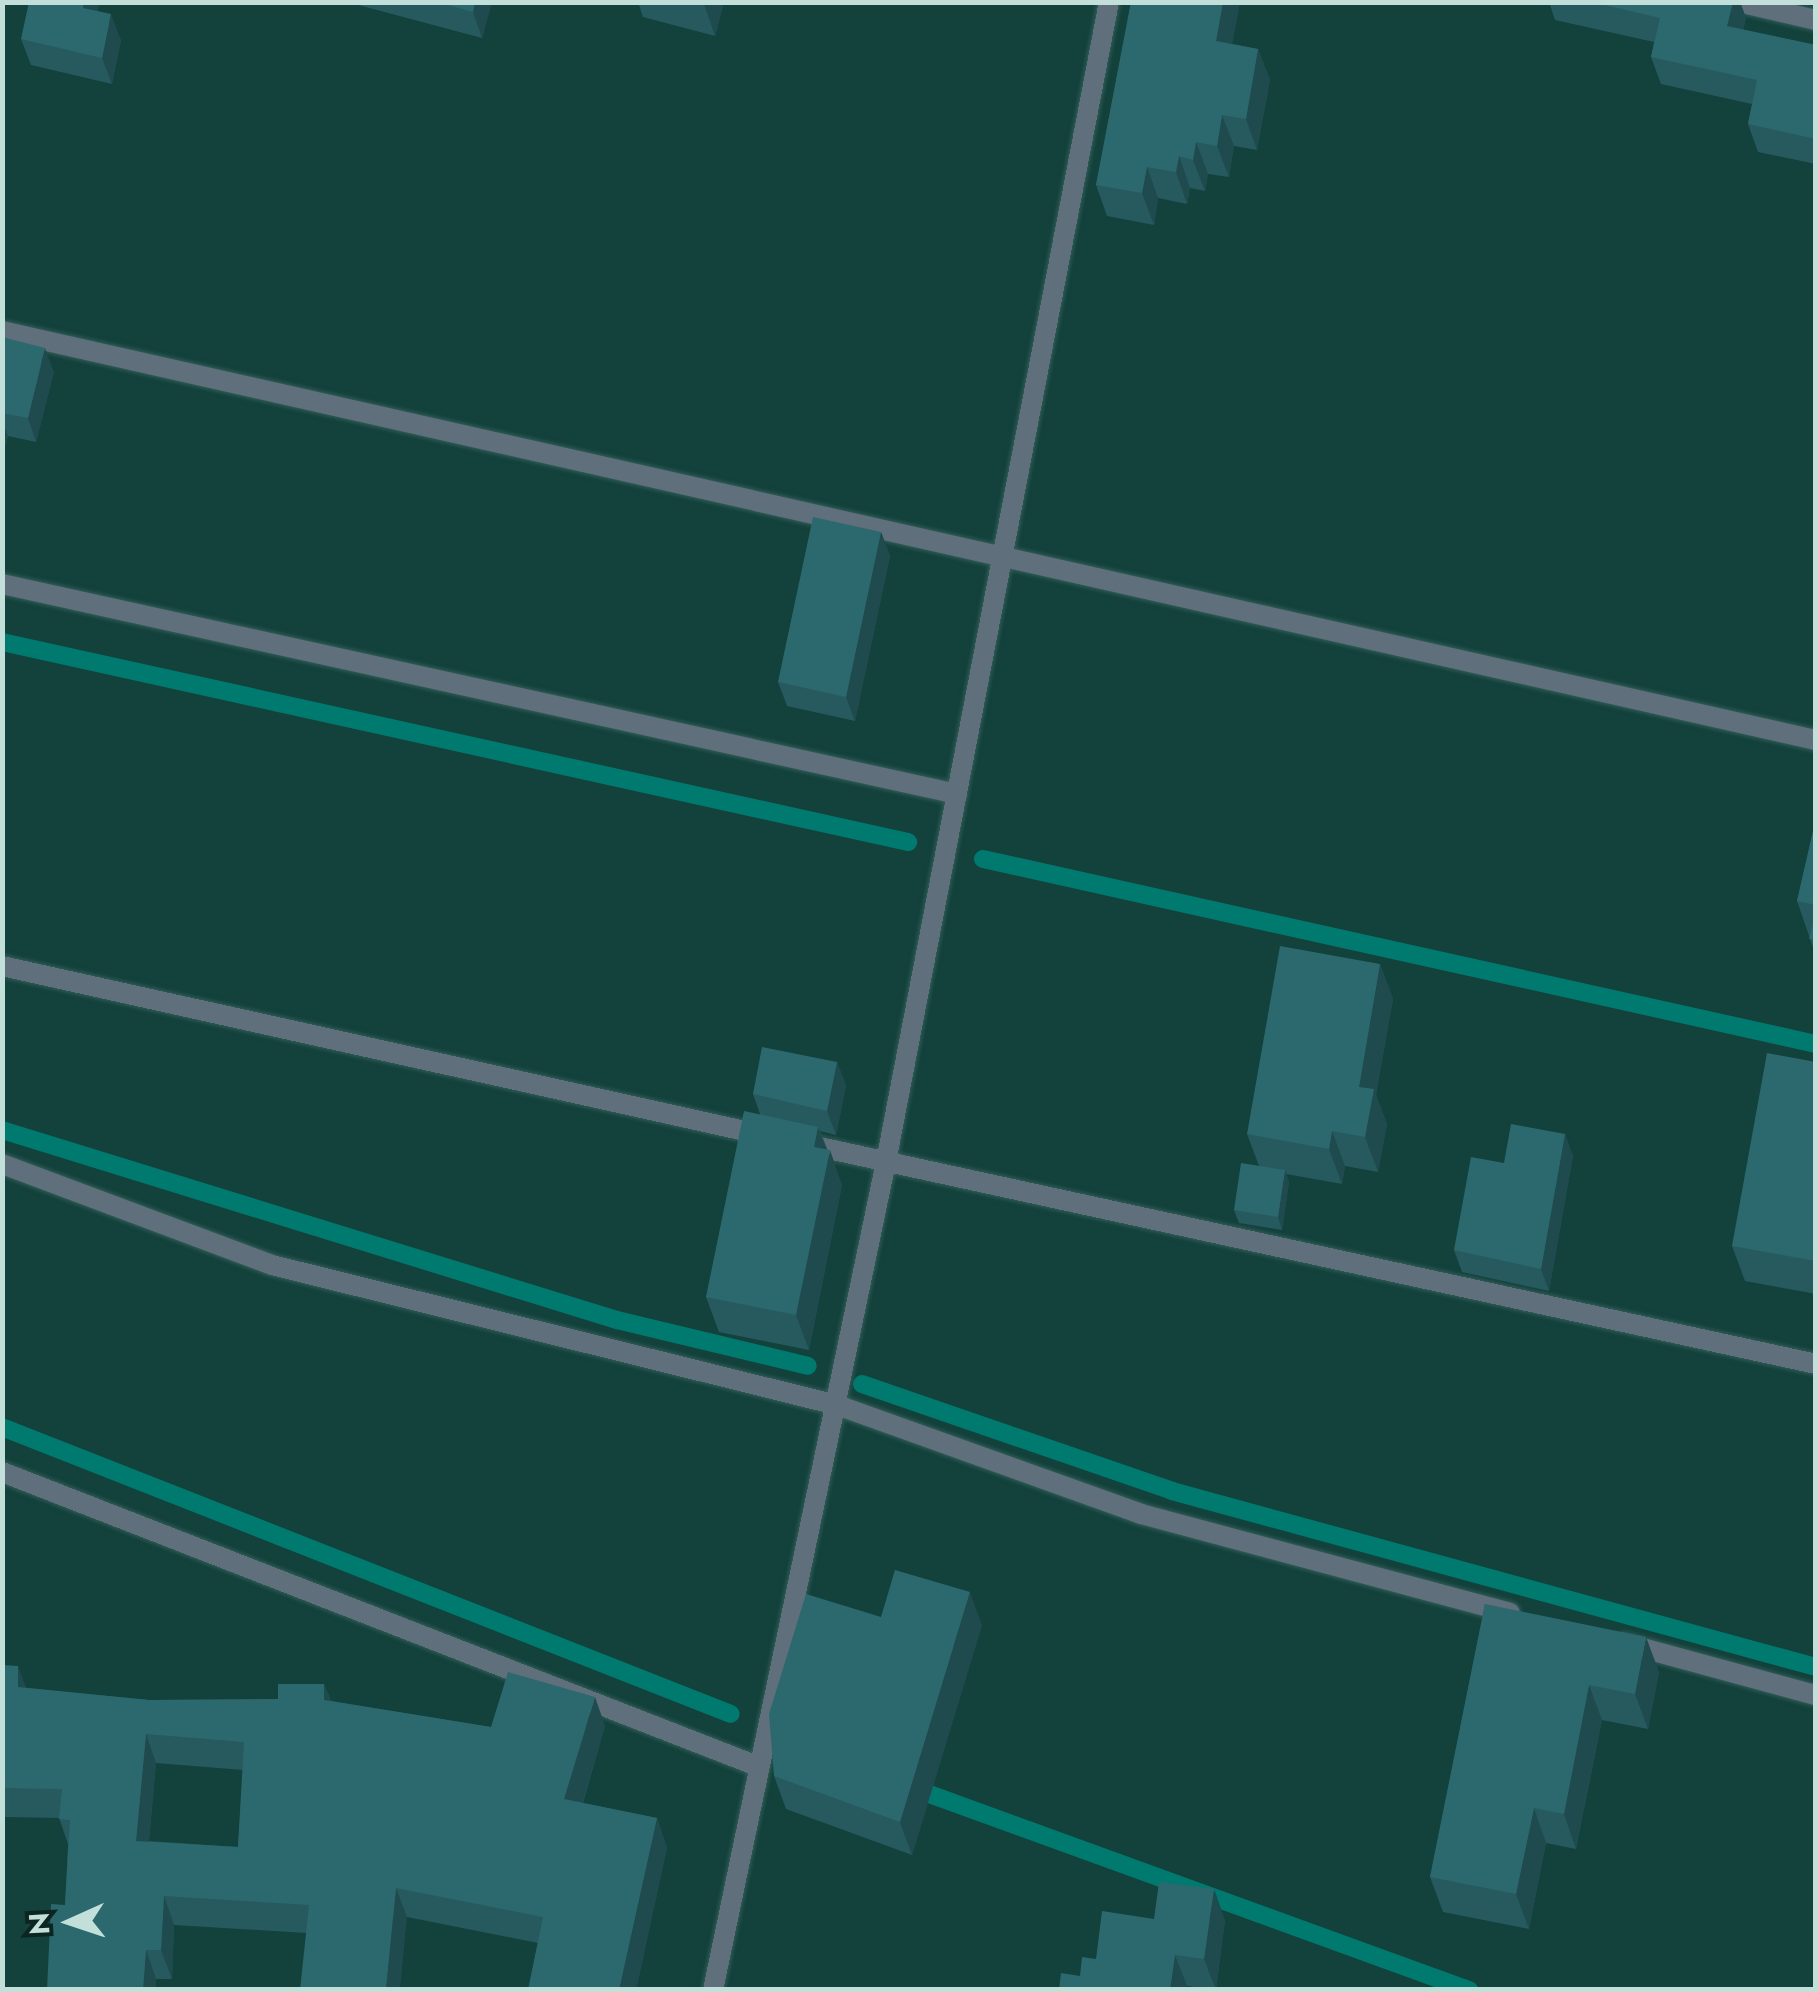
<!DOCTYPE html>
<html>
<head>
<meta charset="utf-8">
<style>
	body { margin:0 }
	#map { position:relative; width:1818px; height:1992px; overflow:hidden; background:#13413b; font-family:Jost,sans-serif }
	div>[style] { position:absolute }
	.stream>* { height:18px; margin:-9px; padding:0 9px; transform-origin:9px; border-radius:9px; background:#007a6f }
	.roads { filter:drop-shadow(0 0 2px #325d58) drop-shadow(0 0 2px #325d58) }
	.minor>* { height:20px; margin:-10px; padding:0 10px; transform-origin:10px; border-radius:10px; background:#5f6f7c }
	.wall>* { inset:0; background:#265a5f }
	.shaded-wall>* { inset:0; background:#1f4a4e }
	.building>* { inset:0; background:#2c696f }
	span { translate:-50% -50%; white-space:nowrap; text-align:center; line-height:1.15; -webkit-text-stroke:10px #0c2521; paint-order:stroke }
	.frame { position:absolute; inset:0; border:5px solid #c2dfda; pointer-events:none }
	.north { position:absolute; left:20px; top:1872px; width:100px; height:100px; -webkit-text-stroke:8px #0c2521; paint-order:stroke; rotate:267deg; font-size:28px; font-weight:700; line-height:40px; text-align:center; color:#c2dfda }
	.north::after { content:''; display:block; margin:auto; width:35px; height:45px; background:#c2dfda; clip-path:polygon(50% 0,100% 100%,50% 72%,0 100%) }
</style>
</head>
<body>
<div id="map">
	<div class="stream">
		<div style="left:2px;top:642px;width:928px;rotate:12.45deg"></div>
		<div style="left:983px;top:859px;width:853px;rotate:12.52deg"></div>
		<div style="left:2px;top:1130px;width:644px;rotate:17.17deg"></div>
		<div style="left:617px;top:1320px;width:196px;rotate:13.5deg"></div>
		<div style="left:862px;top:1384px;width:328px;rotate:19deg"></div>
		<div style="left:1172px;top:1491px;width:668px;rotate:15.29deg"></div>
		<div style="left:2px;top:1427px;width:783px;rotate:21.49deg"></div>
		<div style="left:910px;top:1787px;width:595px;rotate:19.96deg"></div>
	</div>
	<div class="roads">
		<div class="minor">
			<div style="left:1738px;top:2px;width:80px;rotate:13deg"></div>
			<div style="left:2px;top:331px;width:1860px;rotate:12.71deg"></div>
			<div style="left:2px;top:584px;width:978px;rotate:12.4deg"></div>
			<div style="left:2px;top:966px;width:780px;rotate:12.52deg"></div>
			<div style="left:801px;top:1143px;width:1039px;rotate:12.28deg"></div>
			<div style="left:2px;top:1164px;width:288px;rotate:20.5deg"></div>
			<div style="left:272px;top:1265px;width:582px;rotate:13.92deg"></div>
			<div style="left:837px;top:1405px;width:323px;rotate:19.7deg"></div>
			<div style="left:1141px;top:1514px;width:382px;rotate:15deg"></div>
			<div style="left:2px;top:1472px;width:813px;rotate:21.27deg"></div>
			<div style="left:1624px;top:1643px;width:199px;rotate:15.2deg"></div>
			<div style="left:713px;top:1990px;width:846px;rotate:-78.2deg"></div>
			<div style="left:886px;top:1162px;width:1181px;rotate:-79.12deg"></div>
		</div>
	</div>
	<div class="wall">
		<div style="clip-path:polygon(347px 2px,492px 2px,482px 38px)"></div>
		<div style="clip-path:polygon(638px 2px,724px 2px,715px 36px,643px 17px)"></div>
		<div style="clip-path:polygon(1131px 2px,1240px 2px,1232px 44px,1258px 49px,1270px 80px,1257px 150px,1234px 146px,1229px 177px,1208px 174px,1205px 191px,1190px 188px,1187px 204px,1158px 198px,1154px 225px,1107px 216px,1096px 185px)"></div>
		<div style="clip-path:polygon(1549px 2px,1740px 2px,1746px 18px,1743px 30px,1816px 45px,1816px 164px,1758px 152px,1748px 124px,1752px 104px,1661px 84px,1651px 57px,1654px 42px,1555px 20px)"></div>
		<div style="clip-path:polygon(98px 11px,121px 40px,112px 84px,31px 65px,21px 39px)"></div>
		<div style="clip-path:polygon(2px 337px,54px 372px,36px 442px,8px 436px,2px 459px)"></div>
		<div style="clip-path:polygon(881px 532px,890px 556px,855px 721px,787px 706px,778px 682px)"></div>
		<div style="clip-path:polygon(1816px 818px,1816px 956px,1797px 901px)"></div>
		<div style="clip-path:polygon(1380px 964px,1393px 999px,1376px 1095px,1387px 1124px,1378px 1172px,1345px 1166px,1342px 1184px,1286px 1174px,1289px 1182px,1282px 1230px,1239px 1223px,1234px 1210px,1259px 1166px,1247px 1134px)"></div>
		<div style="clip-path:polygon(837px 1062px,846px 1086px,836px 1135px,820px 1131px,842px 1185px,809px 1350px,719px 1332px,706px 1297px,760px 1114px,753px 1094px)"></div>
		<div style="clip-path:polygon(1816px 1062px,1816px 1294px,1745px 1281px,1732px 1246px)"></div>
		<div style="clip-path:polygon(1565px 1134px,1573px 1156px,1549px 1291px,1462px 1272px,1454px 1250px,1504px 1163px)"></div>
		<div style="clip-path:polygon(1485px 1604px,1659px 1672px,1648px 1729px,1602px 1720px,1576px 1849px,1546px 1843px,1529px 1929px,1443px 1912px,1430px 1877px)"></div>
		<div style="clip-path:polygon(982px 1625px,912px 1855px,786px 1809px,774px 1776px)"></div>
		<div style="clip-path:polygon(evenodd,2px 1665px,26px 1688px,149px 1700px,278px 1699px,324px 1684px,331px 1701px,491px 1727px,605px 1726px,583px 1803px,657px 1818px,667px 1848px,636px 1990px,528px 1990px,538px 1943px,407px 1917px,306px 1933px,174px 1925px,172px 1979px,156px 1979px,156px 1990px,47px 1990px,65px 1905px,68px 1844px,59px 1818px,2px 1817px,2px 1665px,156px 1763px,243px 1770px,238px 1847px,149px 1841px,156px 1763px)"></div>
		<div style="clip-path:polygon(1154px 1919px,1225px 1920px,1216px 1990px,1187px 1986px,1096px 1959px)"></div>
	</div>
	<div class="shaded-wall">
		<div style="clip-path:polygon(84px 2px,100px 2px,93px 34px,83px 8px)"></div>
		<div style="clip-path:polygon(475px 2px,492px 2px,482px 38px,473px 12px)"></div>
		<div style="clip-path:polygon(704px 2px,724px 2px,715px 36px,704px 4px)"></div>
		<div style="clip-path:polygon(1223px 2px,1240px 2px,1227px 72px,1216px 41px)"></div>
		<div style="clip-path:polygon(1733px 2px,1740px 2px,1746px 18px,1737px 54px,1727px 26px)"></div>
		<div style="clip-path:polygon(111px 14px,121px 40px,112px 84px,102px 58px)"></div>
		<div style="clip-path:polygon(1258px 49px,1270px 80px,1257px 150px,1246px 119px)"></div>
		<div style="clip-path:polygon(1222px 115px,1234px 146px,1229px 177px,1217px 146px)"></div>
		<div style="clip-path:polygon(1196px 142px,1208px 174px,1205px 191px,1193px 160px)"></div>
		<div style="clip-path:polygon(1179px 156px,1190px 188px,1187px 204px,1176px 172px)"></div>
		<div style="clip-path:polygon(1147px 167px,1158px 198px,1154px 225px,1142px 193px)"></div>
		<div style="clip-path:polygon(45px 348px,54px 372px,36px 442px,28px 418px)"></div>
		<div style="clip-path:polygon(2px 420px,8px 436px,2px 459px)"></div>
		<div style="clip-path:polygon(881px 532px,890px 556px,855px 721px,846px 697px)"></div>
		<div style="clip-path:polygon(1380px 964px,1393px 999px,1376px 1095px,1387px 1124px,1378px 1172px,1365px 1137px,1359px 1087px)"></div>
		<div style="clip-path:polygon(837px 1062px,846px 1086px,836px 1135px,827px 1111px)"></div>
		<div style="clip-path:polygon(818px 1127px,829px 1156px,830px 1150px,842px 1185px,809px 1350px,796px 1315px,814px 1147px)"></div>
		<div style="clip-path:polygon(1332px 1131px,1345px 1166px,1342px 1184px,1329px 1149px)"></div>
		<div style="clip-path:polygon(1565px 1134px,1573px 1156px,1549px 1291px,1541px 1269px)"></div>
		<div style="clip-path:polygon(1285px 1170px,1289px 1182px,1282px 1230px,1278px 1217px)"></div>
		<div style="clip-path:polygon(970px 1592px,982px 1625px,912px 1855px,900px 1822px)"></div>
		<div style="clip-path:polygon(1646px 1637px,1659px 1672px,1648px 1729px,1635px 1694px)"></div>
		<div style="clip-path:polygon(18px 1666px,29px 1695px,18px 1687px)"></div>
		<div style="clip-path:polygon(324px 1684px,335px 1713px,324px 1700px)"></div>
		<div style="clip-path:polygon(1589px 1685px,1602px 1720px,1576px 1849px,1564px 1814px)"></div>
		<div style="clip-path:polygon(595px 1697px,605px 1726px,575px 1828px,564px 1799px)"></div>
		<div style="clip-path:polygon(146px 1734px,156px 1763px,146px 1870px,136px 1841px)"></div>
		<div style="clip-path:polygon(1534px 1808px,1546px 1843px,1529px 1929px,1516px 1894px)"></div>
		<div style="clip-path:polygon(657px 1818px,667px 1848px,636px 1990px,619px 1990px)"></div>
		<div style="clip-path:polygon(396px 1888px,407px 1917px,400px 1990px,386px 1990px)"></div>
		<div style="clip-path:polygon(1214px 1889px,1225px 1920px,1216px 1990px,1204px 1959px)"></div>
		<div style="clip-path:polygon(164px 1896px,174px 1925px,172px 1979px,161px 1950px)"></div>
		<div style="clip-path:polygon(146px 1950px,156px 1979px,156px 1990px,143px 1990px)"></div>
		<div style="clip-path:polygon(1175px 1955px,1187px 1986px,1186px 1990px,1170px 1990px)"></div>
	</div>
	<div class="building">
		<div style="clip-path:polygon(29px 2px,84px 2px,83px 8px,111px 14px,102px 58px,21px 39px)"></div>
		<div style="clip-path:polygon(437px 2px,475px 2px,473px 12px)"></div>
		<div style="clip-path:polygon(1131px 2px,1223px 2px,1216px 41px,1258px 49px,1246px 119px,1222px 115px,1217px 146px,1196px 142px,1193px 160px,1179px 156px,1176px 172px,1147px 167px,1142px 193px,1096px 185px)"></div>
		<div style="clip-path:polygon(1592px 2px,1733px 2px,1727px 26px,1816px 45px,1816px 139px,1748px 124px,1757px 80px,1651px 57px,1660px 18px)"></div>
		<div style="clip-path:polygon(2px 337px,45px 348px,28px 418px,2px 413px)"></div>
		<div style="clip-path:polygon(813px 517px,881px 532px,846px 697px,778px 682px)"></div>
		<div style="clip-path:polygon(1816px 818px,1816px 905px,1797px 901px)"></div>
		<div style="clip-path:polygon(1816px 912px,1816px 940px,1809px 939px)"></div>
		<div style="clip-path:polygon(1280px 946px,1380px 964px,1359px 1087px,1374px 1089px,1365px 1137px,1332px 1131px,1329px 1149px,1247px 1134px)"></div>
		<div style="clip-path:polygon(762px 1047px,837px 1062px,827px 1111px,753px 1094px)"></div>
		<div style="clip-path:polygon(1767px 1053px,1816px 1062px,1816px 1261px,1732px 1246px)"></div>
		<div style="clip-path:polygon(744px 1111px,818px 1127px,814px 1147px,830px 1150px,796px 1315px,706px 1297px)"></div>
		<div style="clip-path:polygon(1511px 1124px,1565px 1134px,1541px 1269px,1454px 1250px,1471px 1157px,1504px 1163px)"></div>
		<div style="clip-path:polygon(1241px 1163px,1285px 1170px,1278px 1217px,1234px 1210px)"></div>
		<div style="clip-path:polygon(895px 1570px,970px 1592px,900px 1822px,774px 1776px,769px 1714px,806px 1594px,881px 1617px)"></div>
		<div style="clip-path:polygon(1485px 1604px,1646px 1637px,1635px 1694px,1589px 1685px,1564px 1814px,1534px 1808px,1516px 1894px,1430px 1877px)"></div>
		<div style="clip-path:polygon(evenodd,2px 1665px,18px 1666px,18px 1687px,149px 1700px,278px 1699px,278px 1684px,324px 1684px,324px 1700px,491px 1727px,508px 1672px,595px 1697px,564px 1799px,657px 1818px,619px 1990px,528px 1990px,543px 1917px,396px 1888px,386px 1990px,300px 1990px,309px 1905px,164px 1896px,161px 1950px,146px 1950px,143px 1990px,47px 1990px,51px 1904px,65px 1905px,70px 1820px,59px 1819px,62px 1789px,2px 1788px,2px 1665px,146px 1734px,244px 1742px,238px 1847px,136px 1841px,146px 1734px)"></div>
		<div style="clip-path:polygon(1159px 1882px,1214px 1889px,1204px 1959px,1175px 1955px,1170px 1990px,1059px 1990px,1061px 1973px,1080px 1976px,1082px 1957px,1096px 1959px,1102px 1911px,1154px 1919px)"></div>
	</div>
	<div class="frame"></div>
	<div class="north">N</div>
</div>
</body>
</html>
